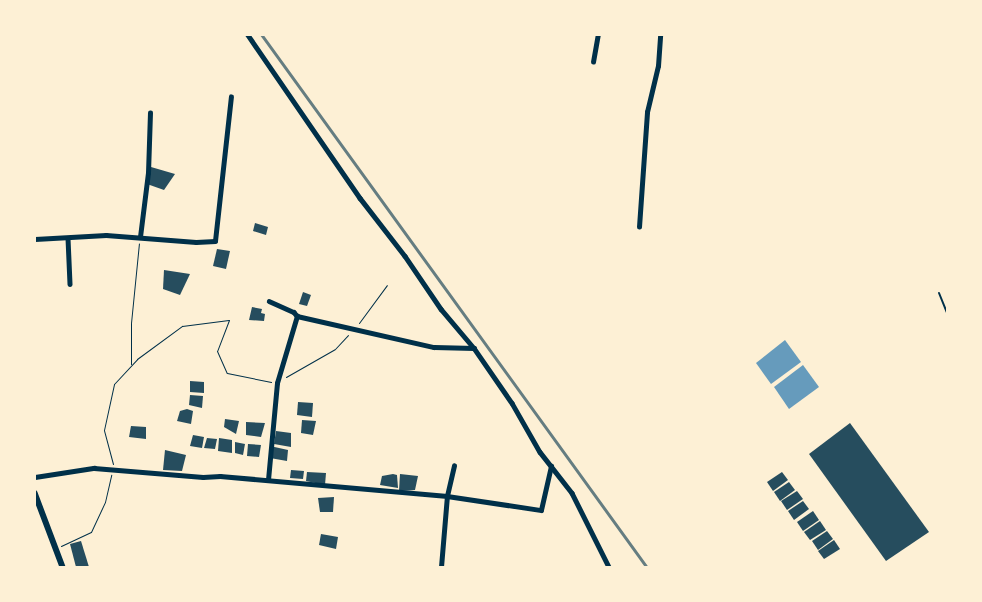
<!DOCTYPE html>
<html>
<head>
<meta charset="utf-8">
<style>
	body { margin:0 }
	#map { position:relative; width:982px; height:602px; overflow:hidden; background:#fdf0d5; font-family:Quicksand,sans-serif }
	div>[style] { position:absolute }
	.water>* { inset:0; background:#669bbc }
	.building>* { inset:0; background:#264d5e }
	.path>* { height:1px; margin:-0.5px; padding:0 0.5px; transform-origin:0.5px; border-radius:0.5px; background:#003049 }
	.service>* { height:2px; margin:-1px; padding:0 1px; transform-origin:1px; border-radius:1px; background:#003049 }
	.minor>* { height:4.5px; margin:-2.25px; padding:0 2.25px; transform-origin:2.25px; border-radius:2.25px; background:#003049 }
	.secondary>* { height:5.5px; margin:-2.75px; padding:0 2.75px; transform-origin:2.75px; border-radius:2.75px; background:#003049 }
	.rail>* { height:2.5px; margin:-1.25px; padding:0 1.25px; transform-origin:1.25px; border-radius:1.25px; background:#657d81 }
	span { translate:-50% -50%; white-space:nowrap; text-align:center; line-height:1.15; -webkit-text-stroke:5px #fdf0d5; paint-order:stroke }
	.frame { position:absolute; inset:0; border:36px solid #fdf0d5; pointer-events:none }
</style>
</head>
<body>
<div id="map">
	<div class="water">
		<div style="clip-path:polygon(785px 340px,801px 362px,771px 384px,756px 363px)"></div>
		<div style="clip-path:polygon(803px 365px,819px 387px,789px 409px,774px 387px)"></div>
	</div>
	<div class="building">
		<div style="clip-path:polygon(151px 167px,175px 174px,164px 190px,147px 184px)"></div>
		<div style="clip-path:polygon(255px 223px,268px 227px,266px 235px,253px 231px)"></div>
		<div style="clip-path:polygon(217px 249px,230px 251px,226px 269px,213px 266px)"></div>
		<div style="clip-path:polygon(164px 270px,190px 274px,180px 295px,163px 289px)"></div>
		<div style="clip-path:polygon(303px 292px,311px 295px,307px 306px,299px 304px)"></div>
		<div style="clip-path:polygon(252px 307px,262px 309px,261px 313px,265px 314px,264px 321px,249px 320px)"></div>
		<div style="clip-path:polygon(190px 381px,204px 382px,204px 393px,190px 392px)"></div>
		<div style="clip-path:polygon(190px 395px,203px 396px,202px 408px,189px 405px)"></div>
		<div style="clip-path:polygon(298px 402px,313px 403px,312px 417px,297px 415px)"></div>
		<div style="clip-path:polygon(187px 409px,193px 411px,191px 424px,177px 421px,180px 411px)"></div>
		<div style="clip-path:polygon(225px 419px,239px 421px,236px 434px,224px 427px)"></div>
		<div style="clip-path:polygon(302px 420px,316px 421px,313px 435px,301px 433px)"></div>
		<div style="clip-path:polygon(246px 422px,265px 423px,261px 437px,246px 435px)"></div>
		<div style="clip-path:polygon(850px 423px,929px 532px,886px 561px,809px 454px)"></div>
		<div style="clip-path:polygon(131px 426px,146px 427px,146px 439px,129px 437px)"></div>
		<div style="clip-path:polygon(276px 431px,291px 433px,291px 447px,274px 444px)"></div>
		<div style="clip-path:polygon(193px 435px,204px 437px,202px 448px,190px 446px)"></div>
		<div style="clip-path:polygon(207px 438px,217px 439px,215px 449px,204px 448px)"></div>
		<div style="clip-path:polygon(219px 438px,232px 440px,232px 453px,218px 451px)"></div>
		<div style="clip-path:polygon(235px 442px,245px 444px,243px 455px,235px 453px)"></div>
		<div style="clip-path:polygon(248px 444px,261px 445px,259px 457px,247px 456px)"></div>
		<div style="clip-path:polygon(270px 446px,288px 450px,287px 461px,270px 458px)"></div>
		<div style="clip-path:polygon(165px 450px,186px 455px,182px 471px,163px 470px)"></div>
		<div style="clip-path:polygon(291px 470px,304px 471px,303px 479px,290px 478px)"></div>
		<div style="clip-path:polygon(307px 472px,326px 473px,325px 485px,306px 481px)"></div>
		<div style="clip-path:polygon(782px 472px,788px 480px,773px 491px,767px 482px)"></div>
		<div style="clip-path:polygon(393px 474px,397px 475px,398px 488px,380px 485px,382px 476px)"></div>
		<div style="clip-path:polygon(400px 474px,418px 476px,415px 490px,399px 491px)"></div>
		<div style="clip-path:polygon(789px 482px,795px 490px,780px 501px,774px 492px)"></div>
		<div style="clip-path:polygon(797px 491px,803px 499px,787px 510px,781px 501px)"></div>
		<div style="clip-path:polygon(334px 497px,333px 512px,320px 512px,318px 498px)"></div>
		<div style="clip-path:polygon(803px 501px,809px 509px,794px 520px,788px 511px)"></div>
		<div style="clip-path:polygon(813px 511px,819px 520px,803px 531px,797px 522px)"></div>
		<div style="clip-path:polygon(820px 521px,826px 530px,810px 540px,804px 532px)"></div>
		<div style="clip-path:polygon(827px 531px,833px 539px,818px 550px,812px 541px)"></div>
		<div style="clip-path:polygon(321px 534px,338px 537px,336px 549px,319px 545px)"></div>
		<div style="clip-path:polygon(834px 540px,840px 549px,824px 559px,818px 551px)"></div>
		<div style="clip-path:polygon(81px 541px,89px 567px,76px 567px,70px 544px)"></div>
	</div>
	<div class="path">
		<div style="left:359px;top:323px;width:47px;rotate:-53.6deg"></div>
		<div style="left:131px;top:364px;width:41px;rotate:-90deg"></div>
		<div style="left:131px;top:323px;width:80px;rotate:-84.3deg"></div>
		<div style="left:286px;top:377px;width:56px;rotate:-29.7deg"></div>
		<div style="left:335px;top:349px;width:19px;rotate:-47deg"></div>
		<div style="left:113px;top:464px;width:35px;rotate:-105deg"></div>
		<div style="left:104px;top:430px;width:47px;rotate:-77.7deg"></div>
		<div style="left:114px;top:384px;width:34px;rotate:-47deg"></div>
		<div style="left:137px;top:359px;width:56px;rotate:-36.3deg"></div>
		<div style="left:182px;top:326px;width:47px;rotate:-7.3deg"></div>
		<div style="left:229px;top:320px;width:33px;rotate:111deg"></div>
		<div style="left:217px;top:351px;width:24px;rotate:66deg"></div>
		<div style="left:227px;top:373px;width:45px;rotate:11.6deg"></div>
		<div style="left:61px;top:546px;width:33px;rotate:-25deg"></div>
		<div style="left:91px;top:532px;width:33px;rotate:-65deg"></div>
		<div style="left:105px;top:502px;width:28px;rotate:-77deg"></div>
	</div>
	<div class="service">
		<div style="left:939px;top:293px;width:22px;rotate:68deg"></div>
	</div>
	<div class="minor">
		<div style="left:248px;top:35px;width:198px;rotate:55.5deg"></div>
		<div style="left:360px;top:198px;width:73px;rotate:52.2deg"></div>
		<div style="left:405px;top:256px;width:64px;rotate:55.8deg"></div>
		<div style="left:441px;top:309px;width:51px;rotate:49.8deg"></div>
		<div style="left:474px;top:348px;width:67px;rotate:55.4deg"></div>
		<div style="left:512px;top:403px;width:56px;rotate:60.3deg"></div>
		<div style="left:540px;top:452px;width:52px;rotate:52deg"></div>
		<div style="left:572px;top:493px;width:83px;rotate:63.4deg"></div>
		<div style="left:593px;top:62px;width:27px;rotate:-80deg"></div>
		<div style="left:639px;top:227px;width:115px;rotate:-86deg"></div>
		<div style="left:647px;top:112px;width:47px;rotate:-76.6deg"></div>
		<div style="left:658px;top:66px;width:31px;rotate:-86deg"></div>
		<div style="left:140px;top:237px;width:64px;rotate:-82.9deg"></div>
		<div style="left:148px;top:173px;width:60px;rotate:-88.1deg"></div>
		<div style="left:68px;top:238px;width:46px;rotate:87.5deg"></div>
		<div style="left:35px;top:239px;width:71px;rotate:-3.2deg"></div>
		<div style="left:106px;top:235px;width:90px;rotate:4.4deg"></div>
		<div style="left:196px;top:242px;width:19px;rotate:-3deg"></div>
		<div style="left:215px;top:241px;width:145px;rotate:-83.7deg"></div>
		<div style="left:269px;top:301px;width:27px;rotate:24deg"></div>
		<div style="left:294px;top:312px;width:5px;rotate:53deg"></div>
		<div style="left:297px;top:316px;width:140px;rotate:12.8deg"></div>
		<div style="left:434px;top:347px;width:40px;rotate:1.4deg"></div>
		<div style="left:35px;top:477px;width:60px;rotate:-8.7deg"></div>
		<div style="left:94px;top:468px;width:109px;rotate:4.7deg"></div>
		<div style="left:203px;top:477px;width:17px;rotate:-3deg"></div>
		<div style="left:220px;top:476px;width:228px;rotate:5deg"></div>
		<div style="left:447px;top:496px;width:95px;rotate:8.5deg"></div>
		<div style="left:541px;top:510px;width:45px;rotate:-77.2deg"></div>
		<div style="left:268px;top:480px;width:97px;rotate:-84.7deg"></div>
		<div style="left:277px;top:383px;width:70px;rotate:-73.4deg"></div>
		<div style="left:441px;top:567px;width:71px;rotate:-85.2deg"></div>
		<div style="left:447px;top:496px;width:31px;rotate:-77deg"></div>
	</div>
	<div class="secondary">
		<div style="left:35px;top:493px;width:79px;rotate:69.3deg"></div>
	</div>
	<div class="rail">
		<div style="left:262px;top:35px;width:657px;rotate:54.11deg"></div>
	</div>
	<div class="frame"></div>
</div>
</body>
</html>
